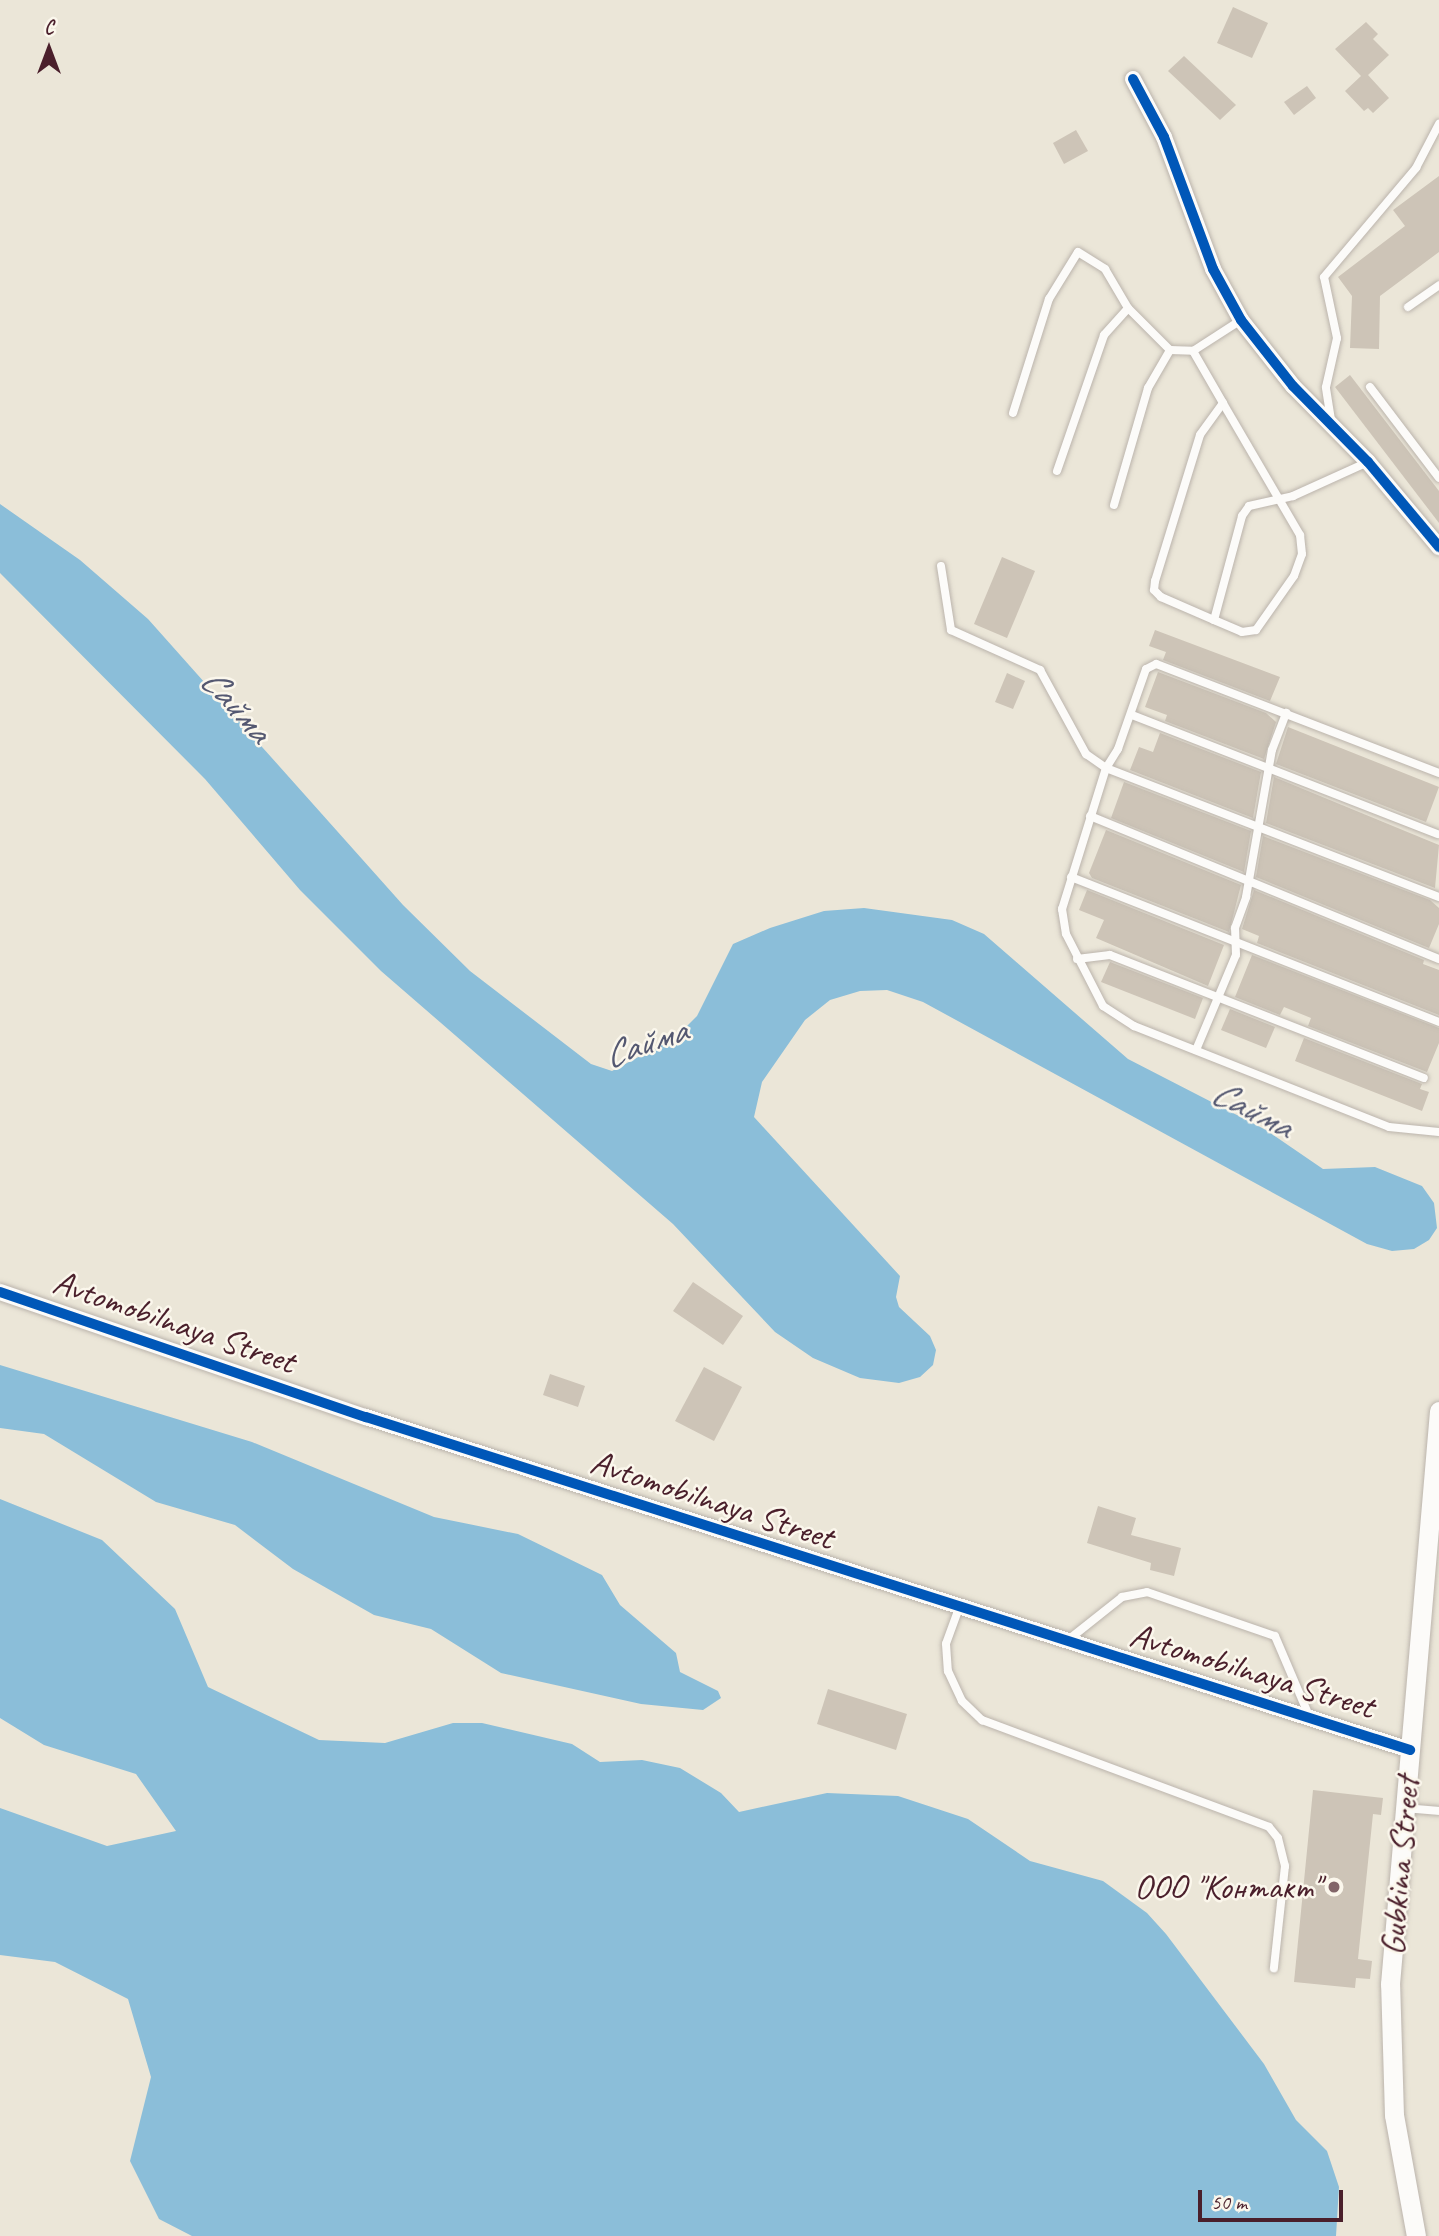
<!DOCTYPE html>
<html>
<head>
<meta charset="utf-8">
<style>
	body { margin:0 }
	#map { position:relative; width:1439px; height:2236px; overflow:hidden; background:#ebe6d8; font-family:Caveat,sans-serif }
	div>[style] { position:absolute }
	.water>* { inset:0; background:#8bbed9 }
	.building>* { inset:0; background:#cdc4b7 }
	.roads { filter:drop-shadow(0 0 2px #bbb4ac) drop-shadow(0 0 2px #bbb4ac) }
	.service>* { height:8px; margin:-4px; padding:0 4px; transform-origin:4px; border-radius:4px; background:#fcfbf9 }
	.minor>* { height:16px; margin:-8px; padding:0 8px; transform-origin:8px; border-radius:8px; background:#fcfbf9 }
	.tertiary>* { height:19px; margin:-9.5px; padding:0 9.5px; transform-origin:9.5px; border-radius:9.5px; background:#fcfbf9 }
	.cycleway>* { height:10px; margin:-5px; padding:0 5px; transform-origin:5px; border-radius:5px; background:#0057b8 }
	.dots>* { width:19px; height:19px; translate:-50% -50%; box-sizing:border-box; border:4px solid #fbf7ec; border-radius:50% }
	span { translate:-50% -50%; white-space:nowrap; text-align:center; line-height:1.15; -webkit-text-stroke:5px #fbf7ec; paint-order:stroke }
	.street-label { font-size:35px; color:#4a1f2b }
	.poi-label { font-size:35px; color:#4a1f2b }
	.right { translate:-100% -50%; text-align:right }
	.water-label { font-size:37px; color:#545871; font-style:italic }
	.north { position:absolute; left:14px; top:14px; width:70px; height:70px; -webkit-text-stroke:5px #fbf7ec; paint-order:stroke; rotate:0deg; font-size:19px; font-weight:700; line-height:28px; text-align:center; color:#4a1f2b }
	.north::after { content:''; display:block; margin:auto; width:24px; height:32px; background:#4a1f2b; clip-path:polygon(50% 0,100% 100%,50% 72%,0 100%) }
	.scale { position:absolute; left:1198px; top:2190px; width:145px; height:32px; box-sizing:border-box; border:4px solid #4a1f2b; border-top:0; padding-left:9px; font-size:21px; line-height:24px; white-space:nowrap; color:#4a1f2b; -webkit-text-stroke:5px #fbf7ec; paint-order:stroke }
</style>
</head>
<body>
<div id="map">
	<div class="water">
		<div style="clip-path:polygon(0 504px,80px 560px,148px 619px,403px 905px,470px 971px,591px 1064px,612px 1071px,676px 1037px,697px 1016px,733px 944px,770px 928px,824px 911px,864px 908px,952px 920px,984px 934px,1128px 1059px,1266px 1130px,1323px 1169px,1375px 1167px,1422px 1186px,1434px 1203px,1437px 1228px,1429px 1240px,1414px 1249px,1392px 1251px,1367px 1244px,923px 1002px,887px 990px,860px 991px,830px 1000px,805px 1020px,762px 1082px,754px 1117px,900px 1276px,896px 1297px,899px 1307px,930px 1336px,936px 1350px,933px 1365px,920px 1377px,899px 1383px,860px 1378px,813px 1358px,775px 1332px,673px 1224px,381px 971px,300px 890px,205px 779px,0 573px)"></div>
		<div style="clip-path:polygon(0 1365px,252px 1442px,434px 1517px,518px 1534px,602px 1575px,620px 1605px,676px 1653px,680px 1672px,718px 1691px,721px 1698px,703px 1710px,641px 1704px,501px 1673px,431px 1629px,374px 1615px,293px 1569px,235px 1525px,156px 1502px,44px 1434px,0 1428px)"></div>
		<div style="clip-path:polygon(0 1499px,102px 1540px,175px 1609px,208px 1687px,319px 1740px,385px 1743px,453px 1723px,482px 1723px,572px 1744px,600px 1762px,642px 1760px,680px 1768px,721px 1793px,739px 1812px,827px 1793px,898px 1796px,968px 1819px,1030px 1861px,1103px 1881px,1147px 1913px,1166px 1934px,1264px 2064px,1296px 2120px,1327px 2151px,1339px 2187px,1336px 2236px,192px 2236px,159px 2219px,130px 2161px,151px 2077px,128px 1999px,55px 1962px,0 1955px,0 1808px,107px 1846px,176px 1831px,136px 1774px,44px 1745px,0 1718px)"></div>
	</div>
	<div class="building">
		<div style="clip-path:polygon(1233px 7px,1268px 23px,1252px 58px,1217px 43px)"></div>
		<div style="clip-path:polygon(1366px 22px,1378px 34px,1373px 39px,1389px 55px,1368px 75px,1389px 98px,1373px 113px,1368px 108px,1364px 111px,1345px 91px,1361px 76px,1335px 49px)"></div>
		<div style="clip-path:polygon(1184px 56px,1236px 105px,1220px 120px,1168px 71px)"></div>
		<div style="clip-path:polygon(1307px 86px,1316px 98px,1294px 115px,1284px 102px)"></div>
		<div style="clip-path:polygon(1076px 130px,1088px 151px,1064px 164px,1053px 143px)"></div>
		<div style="clip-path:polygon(1439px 176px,1439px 252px,1380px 296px,1379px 349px,1350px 348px,1352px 296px,1338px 277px,1405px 226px,1393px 210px)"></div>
		<div style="clip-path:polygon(1350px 375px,1439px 491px,1439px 523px,1335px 387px)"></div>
		<div style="clip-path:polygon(1002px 557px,1035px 571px,1007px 638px,974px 624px)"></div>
		<div style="clip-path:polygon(1155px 630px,1280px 677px,1270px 701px,1163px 660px,1166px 652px,1149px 646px)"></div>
		<div style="clip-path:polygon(1158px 672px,1266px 713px,1276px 722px,1264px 759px,1165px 721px,1167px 715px,1145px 707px)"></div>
		<div style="clip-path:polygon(1007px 673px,1025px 681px,1013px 709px,995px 702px)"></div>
		<div style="clip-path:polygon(1288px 727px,1439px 787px,1426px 822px,1276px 764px)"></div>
		<div style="clip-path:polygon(1160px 733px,1261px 772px,1253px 818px,1130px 770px,1139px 747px,1153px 752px)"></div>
		<div style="clip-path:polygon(1274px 777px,1439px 845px,1435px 888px,1266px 823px)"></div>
		<div style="clip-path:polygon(1124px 782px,1251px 831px,1244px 872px,1111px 818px)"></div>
		<div style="clip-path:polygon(1106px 830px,1241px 885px,1229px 932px,1092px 878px,1089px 873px)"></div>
		<div style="clip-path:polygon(1263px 836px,1430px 900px,1439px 908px,1439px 924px,1429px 948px,1256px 877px)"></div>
		<div style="clip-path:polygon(1087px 890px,1224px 945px,1208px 986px,1096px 938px,1104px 920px,1079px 910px)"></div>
		<div style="clip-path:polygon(1254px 890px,1424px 960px,1423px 964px,1439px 970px,1439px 1015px,1257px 943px,1259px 936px,1242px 929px)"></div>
		<div style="clip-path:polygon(1252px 955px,1439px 1028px,1439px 1043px,1427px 1072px,1308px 1026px,1311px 1018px,1284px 1007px,1280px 1015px,1235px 997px)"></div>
		<div style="clip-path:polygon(1110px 962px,1203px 998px,1195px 1019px,1101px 982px)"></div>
		<div style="clip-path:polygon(1230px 1009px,1275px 1027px,1266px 1048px,1221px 1030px)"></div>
		<div style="clip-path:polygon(1304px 1038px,1422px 1084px,1420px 1089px,1429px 1092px,1422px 1111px,1295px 1061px)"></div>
		<div style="clip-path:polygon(693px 1282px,743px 1316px,723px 1345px,673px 1311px)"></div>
		<div style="clip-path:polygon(704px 1367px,742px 1387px,714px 1441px,675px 1421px)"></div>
		<div style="clip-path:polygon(550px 1374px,585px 1386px,578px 1407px,543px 1395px)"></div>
		<div style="clip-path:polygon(1098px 1506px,1136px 1518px,1131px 1535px,1181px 1548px,1174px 1576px,1150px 1570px,1151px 1563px,1087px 1543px)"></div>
		<div style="clip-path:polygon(828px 1689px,907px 1714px,896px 1750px,817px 1724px)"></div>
		<div style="clip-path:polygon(1313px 1790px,1383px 1798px,1381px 1815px,1373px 1814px,1358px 1959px,1372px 1961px,1370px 1979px,1356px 1978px,1355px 1988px,1294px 1982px)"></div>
	</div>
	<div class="roads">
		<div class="service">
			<div style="left:1408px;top:307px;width:38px;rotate:-35deg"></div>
			<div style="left:1193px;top:351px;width:60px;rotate:60deg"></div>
			<div style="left:1223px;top:403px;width:39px;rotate:126deg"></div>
			<div style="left:1200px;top:435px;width:153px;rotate:107.1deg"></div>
			<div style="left:1155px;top:581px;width:9px;rotate:96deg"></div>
			<div style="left:1154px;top:590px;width:10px;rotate:45deg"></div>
			<div style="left:1161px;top:597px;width:58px;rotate:23.5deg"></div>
			<div style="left:1214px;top:620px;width:108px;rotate:-74.9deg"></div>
			<div style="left:1242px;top:516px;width:12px;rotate:-55deg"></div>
			<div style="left:1249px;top:506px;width:45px;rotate:-12.8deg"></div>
			<div style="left:1293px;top:496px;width:82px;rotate:-24.4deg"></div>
			<div style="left:1370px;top:387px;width:114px;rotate:52.8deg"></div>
			<div style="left:1013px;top:413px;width:120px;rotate:-72.5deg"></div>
			<div style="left:1049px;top:299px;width:55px;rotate:-58.3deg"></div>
			<div style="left:1078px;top:252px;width:32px;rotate:32deg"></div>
			<div style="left:1105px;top:269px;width:45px;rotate:59.5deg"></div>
			<div style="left:1128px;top:308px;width:59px;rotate:45deg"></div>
			<div style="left:1170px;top:350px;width:23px;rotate:2deg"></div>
			<div style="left:1193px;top:351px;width:57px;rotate:-32.9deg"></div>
			<div style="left:1331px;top:420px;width:33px;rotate:-99deg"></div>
			<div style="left:1326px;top:387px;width:50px;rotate:-77.3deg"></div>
			<div style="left:1337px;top:338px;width:62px;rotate:-102deg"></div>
			<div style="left:1324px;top:277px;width:143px;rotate:-49.8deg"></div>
			<div style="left:1416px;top:168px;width:50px;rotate:-62.4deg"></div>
			<div style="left:1057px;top:471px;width:144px;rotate:-70.9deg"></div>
			<div style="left:1104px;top:335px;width:36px;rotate:-48deg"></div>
			<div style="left:1114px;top:505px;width:122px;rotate:-73.8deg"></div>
			<div style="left:1148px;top:388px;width:44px;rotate:-59.9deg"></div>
			<div style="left:941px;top:566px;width:65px;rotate:81.1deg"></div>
			<div style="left:951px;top:630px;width:98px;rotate:24.2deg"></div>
			<div style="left:1040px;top:670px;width:96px;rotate:61.3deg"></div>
			<div style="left:1086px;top:754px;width:24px;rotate:35deg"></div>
			<div style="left:1106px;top:768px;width:148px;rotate:107.3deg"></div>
			<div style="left:1062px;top:909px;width:25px;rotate:81deg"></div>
			<div style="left:1066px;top:934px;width:81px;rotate:62.8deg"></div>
			<div style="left:1103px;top:1006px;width:37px;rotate:33deg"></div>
			<div style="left:1134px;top:1026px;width:274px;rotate:21.6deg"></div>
			<div style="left:1389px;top:1127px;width:50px;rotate:5.7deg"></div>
			<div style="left:1214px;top:620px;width:30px;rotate:23deg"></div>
			<div style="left:1242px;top:632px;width:14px;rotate:-8deg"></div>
			<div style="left:1256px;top:630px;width:66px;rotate:-54.9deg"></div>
			<div style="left:1294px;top:576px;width:23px;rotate:-70deg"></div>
			<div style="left:1302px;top:554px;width:19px;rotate:-96deg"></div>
			<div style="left:1300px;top:535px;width:153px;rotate:-120.3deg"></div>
			<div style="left:1132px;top:715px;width:328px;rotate:21.3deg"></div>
			<div style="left:1439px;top:773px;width:303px;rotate:-158.9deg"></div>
			<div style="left:1156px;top:664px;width:11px;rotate:153deg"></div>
			<div style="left:1146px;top:669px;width:85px;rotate:109.3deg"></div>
			<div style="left:1118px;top:749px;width:22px;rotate:122deg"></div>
			<div style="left:1106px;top:768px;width:357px;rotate:21.2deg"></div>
			<div style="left:1090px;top:816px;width:377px;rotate:22.3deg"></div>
			<div style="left:1071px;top:877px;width:396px;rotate:21.5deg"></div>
			<div style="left:1077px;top:959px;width:33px;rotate:-7deg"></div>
			<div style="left:1110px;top:955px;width:337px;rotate:21.4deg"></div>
			<div style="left:1196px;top:1050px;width:103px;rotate:-67.2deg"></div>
			<div style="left:1236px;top:955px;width:27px;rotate:-92deg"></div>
			<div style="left:1235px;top:928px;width:33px;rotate:-70deg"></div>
			<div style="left:1246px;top:897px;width:149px;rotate:-80deg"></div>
			<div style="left:1272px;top:750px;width:40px;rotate:-69deg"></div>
			<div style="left:959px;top:1608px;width:38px;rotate:110deg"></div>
			<div style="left:946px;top:1644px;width:27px;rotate:86deg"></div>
			<div style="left:948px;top:1671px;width:33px;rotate:65deg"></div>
			<div style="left:962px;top:1701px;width:28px;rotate:44deg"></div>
			<div style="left:982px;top:1720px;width:306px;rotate:20.4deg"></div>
			<div style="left:1269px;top:1827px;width:14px;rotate:51deg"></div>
			<div style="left:1278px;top:1838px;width:29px;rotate:76deg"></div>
			<div style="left:1285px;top:1866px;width:103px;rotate:96.2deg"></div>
			<div style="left:1068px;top:1640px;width:69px;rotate:-38.5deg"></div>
			<div style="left:1122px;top:1597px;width:25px;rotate:-11deg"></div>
			<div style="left:1147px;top:1592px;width:135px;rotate:19deg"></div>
			<div style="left:1275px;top:1636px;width:89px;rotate:66.9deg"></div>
			<div style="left:1405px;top:1808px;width:34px;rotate:5deg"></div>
		</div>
		<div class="minor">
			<div style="left:1133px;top:79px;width:66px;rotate:61.9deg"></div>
			<div style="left:1164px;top:137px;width:141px;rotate:69.6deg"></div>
			<div style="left:1213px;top:269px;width:58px;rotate:61.2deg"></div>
			<div style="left:1241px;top:320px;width:84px;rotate:51.8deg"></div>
			<div style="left:1293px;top:386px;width:107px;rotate:45.4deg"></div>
			<div style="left:1368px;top:462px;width:111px;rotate:50.1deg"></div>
			<div style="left:0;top:1292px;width:387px;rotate:18.9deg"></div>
			<div style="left:366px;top:1417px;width:1096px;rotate:17.69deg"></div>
		</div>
		<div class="tertiary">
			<div style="left:1416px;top:2236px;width:123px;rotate:-100.3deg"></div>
			<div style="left:1394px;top:2115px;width:131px;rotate:-91.7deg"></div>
			<div style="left:1390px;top:1984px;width:575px;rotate:-85.11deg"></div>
		</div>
	</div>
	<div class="cycleway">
		<div style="left:1133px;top:79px;width:66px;rotate:61.9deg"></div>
		<div style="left:1164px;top:137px;width:141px;rotate:69.6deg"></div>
		<div style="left:1213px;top:269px;width:58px;rotate:61.2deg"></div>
		<div style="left:1241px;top:320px;width:84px;rotate:51.8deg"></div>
		<div style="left:1293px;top:386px;width:107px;rotate:45.4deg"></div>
		<div style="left:1368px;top:462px;width:111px;rotate:50.1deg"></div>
		<div style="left:0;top:1292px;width:387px;rotate:18.9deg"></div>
		<div style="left:366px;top:1417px;width:1096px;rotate:17.69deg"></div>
	</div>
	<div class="dots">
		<div style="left:1334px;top:1887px;background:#826568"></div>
	</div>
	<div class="street-label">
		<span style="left:174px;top:1322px;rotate:19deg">Avtomobilnaya Street</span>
		<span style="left:712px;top:1500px;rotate:18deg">Avtomobilnaya Street</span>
		<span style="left:1252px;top:1671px;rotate:17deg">Avtomobilnaya Street</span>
		<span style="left:1400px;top:1866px;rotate:-85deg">Gubkina Street</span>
	</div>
	<div class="poi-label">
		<span class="right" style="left:1320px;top:1887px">ООО "Контакт"</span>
	</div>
	<div class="water-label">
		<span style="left:236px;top:705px;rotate:48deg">Сайма</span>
		<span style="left:645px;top:1043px;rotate:-19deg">Сайма</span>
		<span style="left:1252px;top:1109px;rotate:27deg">Сайма</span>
	</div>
	<div class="north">С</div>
	<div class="scale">50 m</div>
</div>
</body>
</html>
